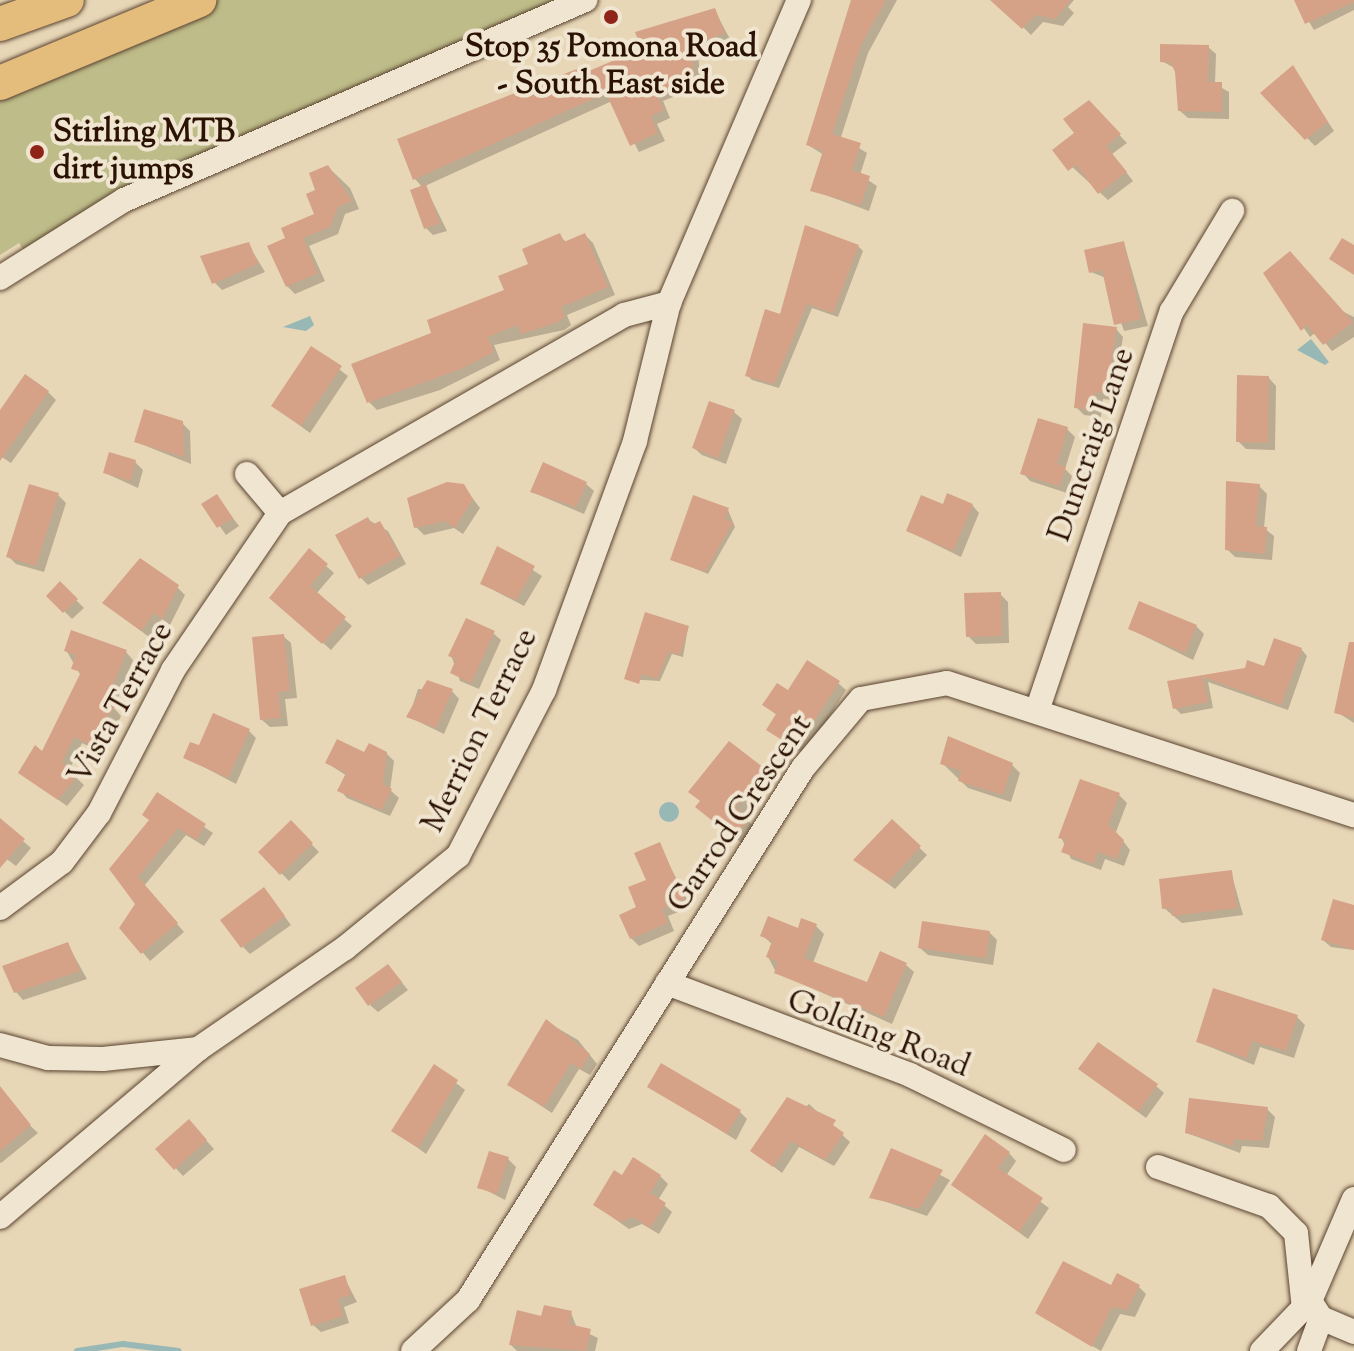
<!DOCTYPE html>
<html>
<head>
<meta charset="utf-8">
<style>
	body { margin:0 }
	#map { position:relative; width:1354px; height:1351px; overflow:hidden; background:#e8d7b7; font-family:"Sorts Mill Goudy",serif }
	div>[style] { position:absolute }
	.green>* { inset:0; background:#bebc89 }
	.water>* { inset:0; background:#98b8b5 }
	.round { border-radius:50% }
	.shadow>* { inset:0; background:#0003 }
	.stream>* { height:6px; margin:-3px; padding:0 3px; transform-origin:3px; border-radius:3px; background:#98b8b5 }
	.building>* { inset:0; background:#d5a287 }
	.roads { filter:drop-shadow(0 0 2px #5a4330) drop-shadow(0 0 2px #5a4330) }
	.minor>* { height:24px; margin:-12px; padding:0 12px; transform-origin:12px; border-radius:12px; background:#f0e5d0 }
	.highway>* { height:34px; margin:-17px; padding:0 17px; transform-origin:17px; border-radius:17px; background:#e4bc7c }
	.dots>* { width:22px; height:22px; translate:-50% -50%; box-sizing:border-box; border:4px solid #f0e5d0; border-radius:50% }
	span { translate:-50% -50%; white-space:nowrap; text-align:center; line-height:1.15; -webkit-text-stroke:8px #f0e5d0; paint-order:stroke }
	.poi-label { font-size:32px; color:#2b1203; font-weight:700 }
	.left { translate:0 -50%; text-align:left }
	.street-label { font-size:32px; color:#2b1203 }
</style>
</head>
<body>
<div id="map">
	<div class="green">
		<div style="clip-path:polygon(199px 0,585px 0,27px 256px,19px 243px,0 255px,0 83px)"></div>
	</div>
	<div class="water">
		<div style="clip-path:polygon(310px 316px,314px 325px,306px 331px,283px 327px)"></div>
		<div style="clip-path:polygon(1311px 339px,1329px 362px,1325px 365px,1297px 350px)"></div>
		<div class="round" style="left:659px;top:802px;width:20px;height:20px"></div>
	</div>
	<div class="shadow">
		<div style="clip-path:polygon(853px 0,897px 0,868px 53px,841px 137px,867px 153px,860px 175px,877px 186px,869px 211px,812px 190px,824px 155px,808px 145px)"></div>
		<div style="clip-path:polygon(996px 0,1074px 0,1068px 7px,1074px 13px,1063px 26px,1043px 22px,1031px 35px)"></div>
		<div style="clip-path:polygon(1296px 0,1354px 0,1354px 10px,1314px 30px)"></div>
		<div style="clip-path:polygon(715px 11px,731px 41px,698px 54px,701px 86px,663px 101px,670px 118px,657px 124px,665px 141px,639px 152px,612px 101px,425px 186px,447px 231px,433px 235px,426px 228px,423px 188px,415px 179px,582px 70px,586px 75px,643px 50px)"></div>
		<div style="clip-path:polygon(1208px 47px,1216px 54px,1215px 84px,1229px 92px,1229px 119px,1188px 118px,1180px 111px,1176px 69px,1162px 61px)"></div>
		<div style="clip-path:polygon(1293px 68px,1334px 131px,1315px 146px,1263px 93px)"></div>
		<div style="clip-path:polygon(1089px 103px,1127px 143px,1112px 154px,1133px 181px,1108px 200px,1055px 151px,1077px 134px)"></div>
		<div style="clip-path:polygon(328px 167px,350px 188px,359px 209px,345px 214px,338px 234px,309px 246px,325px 281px,295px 294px,287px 286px,287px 239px,316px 215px)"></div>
		<div style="clip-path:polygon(559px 235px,567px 243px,585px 235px,593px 243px,615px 295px,567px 315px,571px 325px,564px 330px,494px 345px,500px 360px,440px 390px,377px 410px,369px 402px,434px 334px,506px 291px)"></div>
		<div style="clip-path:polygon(1124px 243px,1148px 326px,1124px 331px,1106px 278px,1091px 272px)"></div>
		<div style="clip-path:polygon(248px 244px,265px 272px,222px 290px,214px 282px)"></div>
		<div style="clip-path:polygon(858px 246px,863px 251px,838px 317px,812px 308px,779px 388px,752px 380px,747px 375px,782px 316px)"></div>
		<div style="clip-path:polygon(1266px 273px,1354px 317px,1354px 337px,1332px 351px,1316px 332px,1310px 337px)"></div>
		<div style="clip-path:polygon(1116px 329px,1123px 337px,1113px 400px,1103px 399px,1101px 417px,1084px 415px,1076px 407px)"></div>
		<div style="clip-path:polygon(312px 349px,348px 376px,310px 433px,273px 406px)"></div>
		<div style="clip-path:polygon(1269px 378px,1276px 386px,1275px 450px,1246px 449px,1238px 441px)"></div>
		<div style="clip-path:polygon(48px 392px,56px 400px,11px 463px,0 456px,0 413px)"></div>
		<div style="clip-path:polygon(734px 412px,742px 419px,726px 464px,702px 455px,694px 448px)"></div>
		<div style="clip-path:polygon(182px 423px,190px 431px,191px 464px,136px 442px)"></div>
		<div style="clip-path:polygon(1067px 429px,1075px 437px,1065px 469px,1072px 476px,1067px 493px,1030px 481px,1023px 473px)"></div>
		<div style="clip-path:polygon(135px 462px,143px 470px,138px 488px,105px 473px)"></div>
		<div style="clip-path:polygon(586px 484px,594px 491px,584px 514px,532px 492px)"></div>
		<div style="clip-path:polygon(463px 486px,480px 508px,463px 534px,454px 528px,424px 535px,416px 527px)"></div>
		<div style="clip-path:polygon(1259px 486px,1267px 494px,1264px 528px,1274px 536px,1272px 560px,1235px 557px,1227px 549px)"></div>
		<div style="clip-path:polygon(58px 495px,66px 503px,44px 572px,16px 564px,8px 556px)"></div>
		<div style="clip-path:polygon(216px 496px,239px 526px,226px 535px,204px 504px)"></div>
		<div style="clip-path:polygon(972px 505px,979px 513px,961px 557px,908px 531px,944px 506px)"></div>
		<div style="clip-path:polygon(728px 510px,735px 527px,708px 574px,672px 559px)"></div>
		<div style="clip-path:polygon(367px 519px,388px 531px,406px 564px,368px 585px,360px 577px)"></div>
		<div style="clip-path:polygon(498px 548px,542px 576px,524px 606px,482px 584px)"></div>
		<div style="clip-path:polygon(326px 566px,334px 573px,316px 594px,352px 626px,331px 650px,280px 605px)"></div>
		<div style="clip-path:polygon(60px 584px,84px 608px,72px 619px,49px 596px)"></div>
		<div style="clip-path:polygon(177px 587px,185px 595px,170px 625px,162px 619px,149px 637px,104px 603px)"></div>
		<div style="clip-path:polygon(1000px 594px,1008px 602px,1009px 643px,976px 644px,968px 636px)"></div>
		<div style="clip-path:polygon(1196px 626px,1204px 634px,1193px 660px,1130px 629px)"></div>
		<div style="clip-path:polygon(688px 628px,683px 657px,672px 654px,660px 681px,626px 679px)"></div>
		<div style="clip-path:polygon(493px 633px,501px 640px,479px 689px,460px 681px,451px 655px)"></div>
		<div style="clip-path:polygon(283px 636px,291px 643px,297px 698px,285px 699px,288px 726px,270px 727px,262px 720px)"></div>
		<div style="clip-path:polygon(1301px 649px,1307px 656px,1288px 710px,1208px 682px,1213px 708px,1181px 714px,1175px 708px,1170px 682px,1266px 669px)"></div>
		<div style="clip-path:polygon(66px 650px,126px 652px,133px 660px,114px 708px,121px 716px,113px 733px,106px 730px,96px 750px,82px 743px,69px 771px,84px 785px,67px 806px,21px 773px,43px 754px,81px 676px)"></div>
		<div style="clip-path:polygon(1354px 673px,1354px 723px,1337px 712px)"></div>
		<div style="clip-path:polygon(838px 683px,846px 690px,805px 755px,769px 730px,778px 716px,765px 705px)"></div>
		<div style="clip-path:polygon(418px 689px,452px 691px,459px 699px,444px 734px,409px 717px)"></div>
		<div style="clip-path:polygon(248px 730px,256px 738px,236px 784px,185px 757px)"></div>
		<div style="clip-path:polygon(386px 753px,394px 761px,390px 790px,399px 798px,390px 816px,347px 798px,340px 790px,347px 776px,327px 763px)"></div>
		<div style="clip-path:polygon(942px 763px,1012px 765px,1020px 773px,1011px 802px,968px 788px)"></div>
		<div style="clip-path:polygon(762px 770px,770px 777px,742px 816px,756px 828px,743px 844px,706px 815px)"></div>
		<div style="clip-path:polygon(157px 795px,213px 833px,204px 846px,186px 835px,144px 886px,184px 932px,150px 961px,121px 927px,137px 904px,112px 869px,150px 821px)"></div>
		<div style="clip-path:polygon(1119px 795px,1127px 803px,1116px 832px,1130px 850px,1124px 866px,1105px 859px,1101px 870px,1071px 859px,1061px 837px)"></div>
		<div style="clip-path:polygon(0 821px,31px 848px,16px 866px,0 854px)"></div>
		<div style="clip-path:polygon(892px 822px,927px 855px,895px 889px,856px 860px)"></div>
		<div style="clip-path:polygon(291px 823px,319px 852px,289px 881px,261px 852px)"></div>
		<div style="clip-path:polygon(659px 845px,691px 907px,668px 916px,674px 931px,639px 946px,631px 938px)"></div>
		<div style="clip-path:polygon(1231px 872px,1243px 915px,1182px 923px,1164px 908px)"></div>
		<div style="clip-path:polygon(271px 898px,291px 925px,250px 954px,243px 947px)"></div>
		<div style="clip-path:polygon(1354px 907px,1354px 950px,1331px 947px,1323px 940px)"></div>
		<div style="clip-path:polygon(816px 926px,824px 934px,813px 963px,868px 985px,906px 965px,914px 972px,892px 1024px,776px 972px,768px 957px,773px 945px,763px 936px)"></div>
		<div style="clip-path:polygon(989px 932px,997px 940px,993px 965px,928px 955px,920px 948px)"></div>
		<div style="clip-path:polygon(68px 945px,87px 979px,23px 1000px,16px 992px)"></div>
		<div style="clip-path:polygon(388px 966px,408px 990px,378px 1012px,370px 1005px)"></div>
		<div style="clip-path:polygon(1297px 1017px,1305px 1025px,1294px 1058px,1260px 1047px,1254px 1065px,1198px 1042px)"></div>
		<div style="clip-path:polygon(547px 1022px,578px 1040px,597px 1064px,590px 1075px,579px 1069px,552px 1113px,509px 1085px)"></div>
		<div style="clip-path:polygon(435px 1067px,465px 1090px,426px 1154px,394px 1130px)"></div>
		<div style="clip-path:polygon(1081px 1069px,1156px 1086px,1164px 1093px,1146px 1118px)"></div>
		<div style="clip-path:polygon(649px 1086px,740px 1112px,747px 1119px,736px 1140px)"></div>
		<div style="clip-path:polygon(0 1097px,38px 1133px,1px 1163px,0 1162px)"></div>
		<div style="clip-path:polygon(809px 1104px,850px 1142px,834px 1166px,799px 1147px,782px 1173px,753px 1151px)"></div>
		<div style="clip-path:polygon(1267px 1109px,1275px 1117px,1269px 1148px,1242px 1146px,1240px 1153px,1187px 1133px)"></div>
		<div style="clip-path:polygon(196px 1129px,214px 1149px,183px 1176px,158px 1149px)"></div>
		<div style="clip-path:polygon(892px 1150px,950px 1180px,927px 1216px,872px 1197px)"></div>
		<div style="clip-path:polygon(1009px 1153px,1016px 1161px,1006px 1176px,1049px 1208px,1028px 1239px,953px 1185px)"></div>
		<div style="clip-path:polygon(508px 1159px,516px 1167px,505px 1200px,480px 1187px)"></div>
		<div style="clip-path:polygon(660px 1176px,668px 1184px,658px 1200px,672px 1212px,659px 1234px,642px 1224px,629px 1229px,595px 1205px,622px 1178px)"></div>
		<div style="clip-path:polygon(344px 1277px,357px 1302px,344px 1307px,349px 1323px,321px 1332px,313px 1325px)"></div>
		<div style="clip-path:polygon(1138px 1286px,1146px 1294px,1135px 1317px,1120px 1314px,1101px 1351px,1037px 1313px,1112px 1287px)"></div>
		<div style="clip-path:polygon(571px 1313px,577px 1328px,598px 1338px,595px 1351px,517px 1351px,511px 1345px,543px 1318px)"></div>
	</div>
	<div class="stream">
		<div style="left:77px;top:1351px;width:47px;rotate:-8.7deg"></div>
		<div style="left:123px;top:1344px;width:56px;rotate:7.1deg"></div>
	</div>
	<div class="building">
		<div style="clip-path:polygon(851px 0,886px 0,861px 45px,832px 134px,861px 143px,852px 170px,870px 176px,861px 205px,810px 191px,823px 151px,806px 145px)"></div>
		<div style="clip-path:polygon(990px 0,1071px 0,1055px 19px,1035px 15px,1022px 29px)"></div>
		<div style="clip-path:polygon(1294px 0,1354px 0,1354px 2px,1305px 24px)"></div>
		<div style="clip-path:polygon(715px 8px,725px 33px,692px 46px,694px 78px,656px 93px,664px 110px,651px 116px,658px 133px,630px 146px,606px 93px,413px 180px,397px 139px,582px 67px,584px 73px,641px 49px,635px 32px)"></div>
		<div style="clip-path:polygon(1160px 44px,1209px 45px,1208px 82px,1222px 82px,1222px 112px,1178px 111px,1175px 72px,1171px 63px,1160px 62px)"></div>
		<div style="clip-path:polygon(1293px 65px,1328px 122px,1305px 140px,1260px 93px)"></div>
		<div style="clip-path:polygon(1089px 100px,1121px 134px,1106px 146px,1127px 172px,1098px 194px,1076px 165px,1068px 171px,1052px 150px,1074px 133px,1063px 119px)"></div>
		<div style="clip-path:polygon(328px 165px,352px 201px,338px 207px,330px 227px,303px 238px,318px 273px,286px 287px,267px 246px,285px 238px,281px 228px,314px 214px,306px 194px,315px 190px,309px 173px)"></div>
		<div style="clip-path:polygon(426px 184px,440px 223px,424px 229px,410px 190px)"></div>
		<div style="clip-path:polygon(805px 225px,859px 245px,833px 313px,807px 304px,774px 384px,745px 376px,765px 309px,780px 314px)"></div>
		<div style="clip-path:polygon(560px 233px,564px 242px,585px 233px,608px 287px,561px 307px,565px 317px,556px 323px,521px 334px,517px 325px,488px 337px,494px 352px,461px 369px,367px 403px,351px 364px,431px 333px,427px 320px,504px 290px,498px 276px,528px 264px,522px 249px)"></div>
		<div style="clip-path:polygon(1342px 238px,1354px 245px,1354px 275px,1329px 259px)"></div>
		<div style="clip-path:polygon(1124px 241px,1141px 319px,1114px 325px,1102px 270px,1089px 273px,1084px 250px)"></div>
		<div style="clip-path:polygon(249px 242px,258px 264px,212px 284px,200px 256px)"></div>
		<div style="clip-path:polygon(1290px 251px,1353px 322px,1323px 345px,1307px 325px,1301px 331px,1263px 273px)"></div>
		<div style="clip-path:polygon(1083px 323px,1117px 327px,1106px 393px,1096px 392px,1093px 410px,1074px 408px)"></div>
		<div style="clip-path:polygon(311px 346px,342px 366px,301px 426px,271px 406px)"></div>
		<div style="clip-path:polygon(25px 374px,49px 391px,0 461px,0 410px)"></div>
		<div style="clip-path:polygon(1237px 375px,1269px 376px,1268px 443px,1236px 442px)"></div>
		<div style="clip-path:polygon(709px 401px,735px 410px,718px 458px,692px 448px)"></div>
		<div style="clip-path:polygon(144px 409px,183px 421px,184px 457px,134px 442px)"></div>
		<div style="clip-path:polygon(1038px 418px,1068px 427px,1057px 464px,1066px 467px,1059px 486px,1020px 474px)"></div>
		<div style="clip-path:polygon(109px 452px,136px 460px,131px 481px,103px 473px)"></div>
		<div style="clip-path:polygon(543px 462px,587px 482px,576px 507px,530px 492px)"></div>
		<div style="clip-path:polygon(1226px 481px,1260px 484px,1256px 526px,1267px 527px,1265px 554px,1225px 550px)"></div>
		<div style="clip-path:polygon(447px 482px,464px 484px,473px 499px,455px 528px,445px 521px,414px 528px,407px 498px)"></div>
		<div style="clip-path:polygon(29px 484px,59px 493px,36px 566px,6px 557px)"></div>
		<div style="clip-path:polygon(947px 493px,973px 504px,953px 551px,906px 531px,921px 495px,943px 504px)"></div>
		<div style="clip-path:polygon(217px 494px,233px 518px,217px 528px,201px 504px)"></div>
		<div style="clip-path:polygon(693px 495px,729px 508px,725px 519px,733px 522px,705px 572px,670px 560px)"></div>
		<div style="clip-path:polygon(368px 517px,372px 525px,380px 521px,400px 556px,359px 579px,335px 535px)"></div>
		<div style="clip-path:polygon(497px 546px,535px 566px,516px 600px,480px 584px)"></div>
		<div style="clip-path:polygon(309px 548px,328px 564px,310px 586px,346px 617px,322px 644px,269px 598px)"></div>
		<div style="clip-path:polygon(140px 558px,179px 585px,162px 619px,154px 613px,141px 631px,102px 603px)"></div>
		<div style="clip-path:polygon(60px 581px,78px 599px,63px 613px,46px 596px)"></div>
		<div style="clip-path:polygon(1001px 592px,1002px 636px,966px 637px,964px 593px)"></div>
		<div style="clip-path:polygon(1139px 601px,1197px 625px,1185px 653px,1128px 629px)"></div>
		<div style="clip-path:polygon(645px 612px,689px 626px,680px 655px,669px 652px,657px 679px,642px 674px,639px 684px,624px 679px)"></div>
		<div style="clip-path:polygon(466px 618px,495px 631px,471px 683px,450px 673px,456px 659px,448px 656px)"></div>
		<div style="clip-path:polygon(71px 630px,127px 650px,106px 702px,115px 706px,88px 744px,74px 737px,62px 762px,78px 775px,58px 800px,18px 773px,35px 745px,42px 751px,81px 672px,71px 669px,76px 655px,64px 651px)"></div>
		<div style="clip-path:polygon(284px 634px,290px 691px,278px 692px,281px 718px,260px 720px,252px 637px)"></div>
		<div style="clip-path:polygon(1274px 638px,1302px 648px,1281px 705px,1203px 677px,1208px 702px,1173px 709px,1167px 681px,1245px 668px,1247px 660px,1264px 666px)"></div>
		<div style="clip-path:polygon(1349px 642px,1354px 642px,1354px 718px,1334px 713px)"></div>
		<div style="clip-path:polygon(807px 660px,840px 681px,796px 749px,766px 730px,776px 714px,762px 705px,777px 683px,788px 690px)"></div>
		<div style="clip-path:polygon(427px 680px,453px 689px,436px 728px,406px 717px)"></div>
		<div style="clip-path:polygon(213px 713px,250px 729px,228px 778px,183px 758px,190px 742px,199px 745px)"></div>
		<div style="clip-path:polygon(948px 736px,1013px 763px,1003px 795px,958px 781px,962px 771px,940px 764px)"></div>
		<div style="clip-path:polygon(337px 739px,364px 752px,369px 743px,387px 752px,383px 784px,392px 789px,381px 810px,337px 791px,346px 773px,325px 763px)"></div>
		<div style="clip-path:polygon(729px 741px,764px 768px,735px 808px,749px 819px,734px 838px,695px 807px,700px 801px,688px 792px)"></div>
		<div style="clip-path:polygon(1080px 779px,1120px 793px,1108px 825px,1124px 840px,1117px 859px,1098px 852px,1093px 864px,1061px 852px,1066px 840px,1058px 838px)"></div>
		<div style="clip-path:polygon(157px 792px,206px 824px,196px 840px,178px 828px,138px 877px,178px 923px,141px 954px,119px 928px,135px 904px,109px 869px,149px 820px,142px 815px)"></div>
		<div style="clip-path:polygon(0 818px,25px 839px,0 868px)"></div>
		<div style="clip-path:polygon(892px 819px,921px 846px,887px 883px,853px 860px)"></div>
		<div style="clip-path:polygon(291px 820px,313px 843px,280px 875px,258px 852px)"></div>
		<div style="clip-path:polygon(660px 842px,684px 899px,662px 909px,668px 923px,630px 939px,619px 915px,636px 907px,628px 887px,646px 880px,634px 853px)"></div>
		<div style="clip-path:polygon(1232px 870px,1237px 908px,1172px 916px,1171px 908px,1162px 909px,1159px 879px)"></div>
		<div style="clip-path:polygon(264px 887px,285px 916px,241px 948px,220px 920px)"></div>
		<div style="clip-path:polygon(1333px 899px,1354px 905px,1354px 950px,1321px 940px)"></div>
		<div style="clip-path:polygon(768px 916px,798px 928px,801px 918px,817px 924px,804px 958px,867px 982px,880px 951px,907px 963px,884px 1017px,774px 973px,778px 962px,766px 957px,772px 941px,760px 936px)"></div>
		<div style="clip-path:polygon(922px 921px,990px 931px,986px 958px,918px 948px)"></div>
		<div style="clip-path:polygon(68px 942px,80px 971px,14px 993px,2px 966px)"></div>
		<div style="clip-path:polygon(388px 964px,402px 982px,368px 1006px,355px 988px)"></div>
		<div style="clip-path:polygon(1213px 988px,1298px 1015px,1286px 1051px,1252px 1041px,1247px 1058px,1196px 1042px)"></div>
		<div style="clip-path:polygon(546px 1019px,590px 1054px,581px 1069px,571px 1063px,544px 1107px,507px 1085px)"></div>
		<div style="clip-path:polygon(1098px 1042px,1158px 1084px,1138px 1112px,1078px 1069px)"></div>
		<div style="clip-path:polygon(661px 1063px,741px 1110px,727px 1134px,647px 1087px)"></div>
		<div style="clip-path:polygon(434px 1064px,458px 1080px,418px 1148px,391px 1131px)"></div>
		<div style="clip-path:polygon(0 1086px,31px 1125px,0 1151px)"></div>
		<div style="clip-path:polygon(787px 1097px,836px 1120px,833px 1125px,844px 1133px,825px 1160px,791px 1141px,773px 1167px,750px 1151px)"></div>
		<div style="clip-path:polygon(1189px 1098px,1268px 1107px,1262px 1141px,1234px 1139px,1233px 1146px,1185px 1133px)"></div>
		<div style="clip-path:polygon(189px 1119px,207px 1140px,174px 1170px,155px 1149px)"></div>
		<div style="clip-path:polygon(985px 1134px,1010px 1152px,998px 1168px,1043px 1198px,1019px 1232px,951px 1185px)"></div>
		<div style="clip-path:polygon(891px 1148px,943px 1170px,919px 1209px,869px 1198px)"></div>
		<div style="clip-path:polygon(489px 1151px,509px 1157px,497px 1194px,477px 1188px)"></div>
		<div style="clip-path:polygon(633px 1157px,661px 1175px,650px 1193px,666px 1203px,650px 1228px,633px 1217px,620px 1222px,593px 1205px,614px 1170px,622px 1175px)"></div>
		<div style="clip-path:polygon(1063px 1261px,1111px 1285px,1117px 1273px,1140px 1285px,1127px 1310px,1112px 1307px,1092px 1347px,1035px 1313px)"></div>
		<div style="clip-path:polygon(345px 1275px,351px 1295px,338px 1299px,343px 1316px,311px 1326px,299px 1289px)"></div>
		<div style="clip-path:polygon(544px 1305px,572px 1311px,569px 1324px,591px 1329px,586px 1351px,509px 1345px,517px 1310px,541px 1316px)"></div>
	</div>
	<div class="roads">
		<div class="minor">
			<div style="left:0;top:278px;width:146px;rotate:-32.2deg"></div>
			<div style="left:124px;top:200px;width:503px;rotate:-23.45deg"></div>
			<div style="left:247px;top:474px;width:51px;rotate:49.8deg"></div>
			<div style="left:1037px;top:711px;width:422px;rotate:-71.4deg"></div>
			<div style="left:1172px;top:311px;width:117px;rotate:-59deg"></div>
			<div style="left:0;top:908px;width:77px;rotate:-36.6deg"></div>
			<div style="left:62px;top:862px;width:61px;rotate:-52.9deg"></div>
			<div style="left:99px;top:813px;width:161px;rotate:-62.6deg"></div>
			<div style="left:173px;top:670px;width:190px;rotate:-55.7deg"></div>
			<div style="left:280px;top:513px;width:397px;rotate:-29.9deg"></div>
			<div style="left:624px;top:315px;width:47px;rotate:-14.9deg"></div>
			<div style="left:667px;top:983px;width:260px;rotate:20.7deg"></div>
			<div style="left:910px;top:1075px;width:171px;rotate:26deg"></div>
			<div style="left:0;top:1045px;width:50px;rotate:15.2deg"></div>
			<div style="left:48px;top:1058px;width:55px;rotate:1deg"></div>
			<div style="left:103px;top:1059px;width:96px;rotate:-6deg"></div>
			<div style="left:1158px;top:1167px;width:118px;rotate:19.4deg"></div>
			<div style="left:1269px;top:1206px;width:38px;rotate:45deg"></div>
			<div style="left:1296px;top:1233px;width:76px;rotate:84deg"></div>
			<div style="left:0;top:1217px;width:260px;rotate:-40.3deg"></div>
			<div style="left:198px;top:1049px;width:178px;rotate:-34.5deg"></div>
			<div style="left:345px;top:948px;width:146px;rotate:-39.2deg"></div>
			<div style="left:458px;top:856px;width:187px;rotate:-62.6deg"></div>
			<div style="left:544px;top:690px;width:265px;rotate:-69.9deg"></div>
			<div style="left:635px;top:441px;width:142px;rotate:-76.2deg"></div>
			<div style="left:669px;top:303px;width:330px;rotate:-66.8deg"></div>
			<div style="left:1321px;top:1318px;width:36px;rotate:23deg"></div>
			<div style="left:413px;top:1351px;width:75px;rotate:-42.8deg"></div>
			<div style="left:468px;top:1300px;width:629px;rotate:-57.8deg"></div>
			<div style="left:803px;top:768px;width:90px;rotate:-50deg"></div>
			<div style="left:861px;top:699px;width:87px;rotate:-10.5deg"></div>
			<div style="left:947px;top:683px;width:428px;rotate:18deg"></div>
			<div style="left:1262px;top:1351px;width:69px;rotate:-46.2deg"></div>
			<div style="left:1310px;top:1301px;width:111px;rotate:-66.7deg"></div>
			<div style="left:1309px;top:1351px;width:35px;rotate:-70deg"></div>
			<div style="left:1321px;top:1318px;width:20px;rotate:-123deg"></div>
		</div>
		<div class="highway">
			<div style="left:0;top:24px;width:71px;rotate:-19.7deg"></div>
			<div style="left:0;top:83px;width:216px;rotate:-22.6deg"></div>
		</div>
	</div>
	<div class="dots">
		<div style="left:611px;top:17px;background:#8f2418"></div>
		<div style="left:37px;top:152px;background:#8f2418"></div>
	</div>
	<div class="poi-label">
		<span style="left:611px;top:67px">Stop 35 Pomona Road<br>- South East side</span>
		<span class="left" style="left:53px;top:152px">Stirling MTB<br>dirt jumps</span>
	</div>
	<div class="street-label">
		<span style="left:1093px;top:445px;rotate:-71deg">Duncraig Lane</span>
		<span style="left:122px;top:704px;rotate:-61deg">Vista Terrace</span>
		<span style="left:481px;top:731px;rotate:-64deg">Merrion Terrace</span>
		<span style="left:741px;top:814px;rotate:-56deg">Garrod Crescent</span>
		<span style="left:878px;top:1035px;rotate:21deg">Golding Road</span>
	</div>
</div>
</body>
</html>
